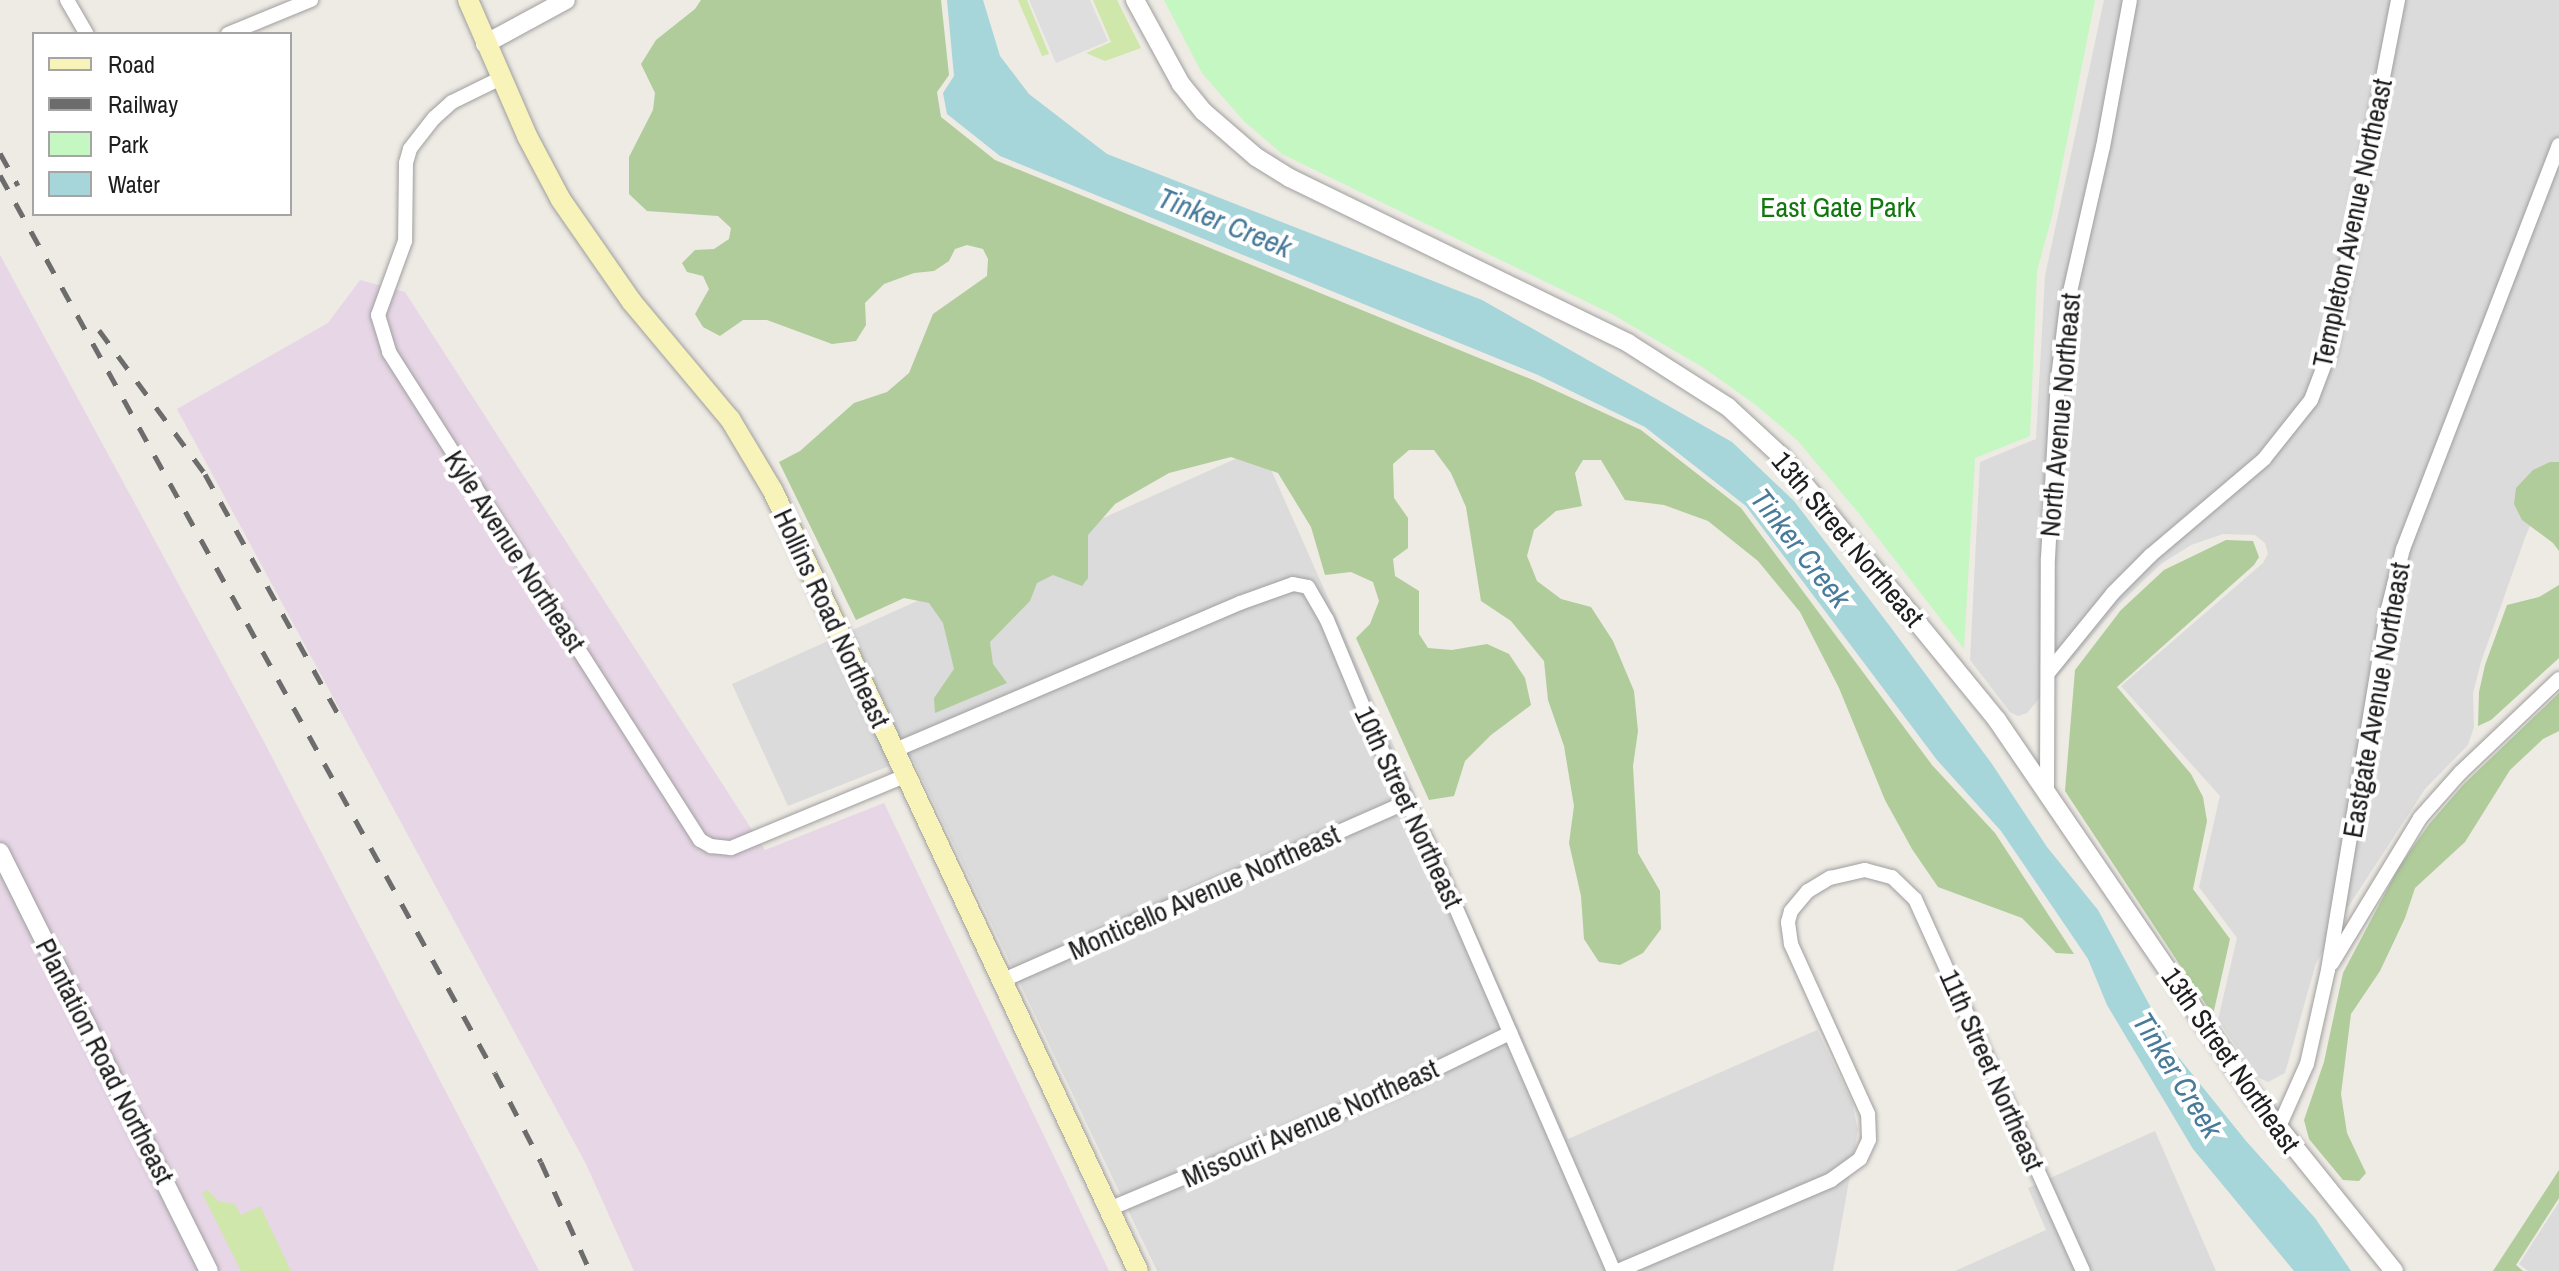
<!DOCTYPE html>
<html>
<head>
<meta charset="utf-8">
<style>
	body { margin:0 }
	#map { position:relative; width:2559px; height:1271px; overflow:hidden; background:#eeeae4; font-family:"Archivo Narrow",sans-serif }
	div>[style] { position:absolute }
	.residential>* { inset:0; background:#dcdbdb }
	.industrial>* { inset:0; background:#e7d6e6 }
	.grass>* { inset:0; background:#d0e7ab }
	.forest>* { inset:0; background:#afcc9a }
	.park>* { inset:0; background:#c4f7c2 }
	.parking>* { inset:0; background:#dedede }
	.water>* { inset:0; background:#a6d5da }
	.roads { filter:drop-shadow(0 0 2px #9f9f9f) drop-shadow(0 0 2px #9f9f9f) }
	.minor>* { height:14px; margin:-7px; padding:0 7px; transform-origin:7px; border-radius:7px; background:#fff }
	.tertiary>* { height:18px; margin:-9px; padding:0 9px; transform-origin:9px; border-radius:9px; background:#fff }
	.secondary>* { height:20px; margin:-10px; padding:0 10px; transform-origin:10px; border-radius:10px; background:#f7f3b9 }
	.rail>* { height:5px; margin-top:-2.5px; transform-origin:0; background:repeating-linear-gradient(90deg,#6c6c6c 0 16px,transparent 0 32px) }
	span { translate:-50% -50%; white-space:nowrap; text-align:center; line-height:1.15; -webkit-text-stroke:8px #fff; paint-order:stroke }
	.park-label { font-size:28px; color:#137710 }
	.street-label { font-size:28px; color:#1e1e1e }
	.water-label { font-size:30px; color:#487a9a; font-style:italic }
	.legend { position:absolute; left:32px; top:32px; width:260px; height:184px; box-sizing:border-box; background:#fff; border:2px solid #a5a5a5; margin:0; padding:10px 14px; list-style:none; font-size:24px; color:#1e1e1e }
	.legend li { display:flex; align-items:center; gap:16px; height:40px }
	.legend b { width:40px; border:2px solid #a5a5a5 }
</style>
</head>
<body>
<div id="map">
	<div class="residential">
		<div style="clip-path:polygon(2104px 0,2559px 0,2559px 462px,2526px 535px,2481px 662px,2473px 693px,2474px 727px,2468px 745px,2425px 789px,2350px 904px,2316px 963px,2285px 1073px,2268px 1082px,2257px 1077px,2218px 1020px,2237px 938px,2199px 887px,2220px 796px,2121px 686px,2263px 563px,2268px 554px,2265px 543px,2255px 535px,2223px 534px,2191px 545px,2161px 564px,2120px 603px,2027px 713px,2018px 716px,2010px 712px,1970px 660px,1980px 462px,2036px 439px,2045px 276px)"></div>
		<div style="clip-path:polygon(1253px 451px,1265px 456px,1568px 1139px,1817px 1030px,1852px 1102px,1858px 1130px,1833px 1271px,1157px 1271px,912px 757px,788px 806px,732px 684px)"></div>
		<div style="clip-path:polygon(2155px 1131px,2216px 1271px,1955px 1271px,2046px 1230px,2028px 1188px)"></div>
		<div style="clip-path:polygon(2559px 1202px,2559px 1271px,2528px 1271px,2519px 1264px)"></div>
	</div>
	<div class="industrial">
		<div style="clip-path:polygon(0 255px,263px 740px,539px 1271px,0 1271px)"></div>
		<div style="clip-path:polygon(360px 280px,405px 292px,765px 850px,884px 803px,1109px 1271px,634px 1271px,586px 1164px,177px 409px,328px 323px)"></div>
	</div>
	<div class="grass">
		<div style="clip-path:polygon(1018px 0,1027px 0,1049px 54px,1042px 56px)"></div>
		<div style="clip-path:polygon(1093px 0,1117px 0,1141px 48px,1105px 61px,1086px 53px,1111px 42px)"></div>
		<div style="clip-path:polygon(208px 1190px,218px 1201px,235px 1204px,241px 1215px,260px 1206px,291px 1271px,241px 1271px,202px 1193px)"></div>
	</div>
	<div class="forest">
		<div style="clip-path:polygon(701px 0,941px 0,949px 75px,937px 92px,941px 117px,995px 160px,1533px 380px,1641px 430px,1741px 508px,1932px 765px,1995px 833px,2074px 954px,2056px 953px,2022px 918px,1938px 887px,1912px 849px,1885px 800px,1839px 688px,1800px 612px,1758px 561px,1708px 521px,1664px 505px,1625px 500px,1601px 460px,1583px 460px,1575px 473px,1582px 506px,1556px 511px,1534px 530px,1527px 556px,1537px 581px,1561px 599px,1591px 607px,1613px 641px,1634px 691px,1638px 731px,1633px 766px,1638px 853px,1660px 891px,1661px 929px,1643px 953px,1620px 965px,1599px 962px,1584px 939px,1581px 896px,1569px 843px,1574px 806px,1564px 746px,1548px 700px,1544px 661px,1511px 621px,1481px 601px,1466px 507px,1451px 473px,1434px 450px,1409px 450px,1393px 464px,1394px 498px,1408px 518px,1408px 548px,1393px 559px,1395px 576px,1419px 591px,1419px 634px,1428px 648px,1452px 650px,1487px 644px,1509px 654px,1525px 678px,1531px 705px,1491px 735px,1465px 761px,1454px 796px,1429px 800px,1356px 638px,1370px 624px,1379px 601px,1373px 582px,1351px 572px,1325px 575px,1311px 527px,1278px 473px,1231px 457px,1169px 473px,1115px 504px,1088px 535px,1088px 578px,1082px 586px,1053px 575px,1037px 583px,1030px 601px,990px 642px,993px 664px,1007px 683px,935px 713px,934px 698px,954px 669px,943px 623px,929px 603px,904px 598px,856px 620px,779px 462px,800px 451px,854px 403px,887px 392px,909px 373px,933px 314px,987px 276px,988px 259px,983px 249px,967px 245px,955px 249px,949px 261px,934px 271px,914px 273px,884px 284px,865px 303px,866px 325px,856px 341px,832px 344px,767px 320px,743px 320px,720px 336px,703px 327px,695px 314px,709px 289px,703px 276px,687px 272px,682px 263px,695px 250px,714px 249px,729px 239px,731px 228px,718px 216px,647px 211px,629px 194px,629px 157px,653px 110px,655px 93px,641px 64px,656px 40px,695px 9px)"></div>
		<div style="clip-path:polygon(2550px 462px,2559px 462px,2559px 551px,2553px 543px,2522px 520px,2514px 504px,2516px 488px,2533px 470px)"></div>
		<div style="clip-path:polygon(2226px 540px,2253px 541px,2259px 557px,2254px 565px,2117px 687px,2191px 774px,2203px 797px,2207px 821px,2193px 889px,2230px 939px,2213px 1015px,2065px 791px,2075px 670px,2121px 610px,2164px 570px)"></div>
		<div style="clip-path:polygon(2559px 585px,2559px 658px,2491px 720px,2478px 726px,2479px 692px,2485px 665px,2507px 605px,2539px 597px)"></div>
		<div style="clip-path:polygon(2559px 693px,2559px 731px,2543px 739px,2510px 770px,2465px 842px,2415px 888px,2405px 918px,2380px 971px,2351px 1014px,2341px 1094px,2347px 1133px,2366px 1173px,2359px 1181px,2343px 1180px,2309px 1139px,2304px 1120px,2324px 1062px,2343px 973px,2399px 867px,2430px 823px,2464px 784px)"></div>
		<div style="clip-path:polygon(2559px 1170px,2559px 1198px,2516px 1265px,2523px 1271px,2493px 1271px)"></div>
	</div>
	<div class="park">
		<div style="clip-path:polygon(1164px 0,2095px 0,2052px 216px,2037px 271px,2030px 436px,1975px 458px,1964px 649px,1861px 516px,1798px 441px,1756px 405px,1704px 368px,1612px 314px,1282px 154px,1243px 120px,1202px 73px)"></div>
	</div>
	<div class="parking">
		<div style="clip-path:polygon(1029px 0,1090px 0,1108px 41px,1056px 63px)"></div>
	</div>
	<div class="water">
		<div style="clip-path:polygon(947px 0,983px 0,1000px 56px,1029px 94px,1107px 154px,1482px 300px,1732px 442px,1794px 501px,1889px 625px,1992px 764px,2047px 847px,2098px 910px,2176px 1054px,2246px 1141px,2315px 1218px,2351px 1271px,2294px 1271px,2193px 1149px,2107px 1005px,2088px 959px,2001px 831px,1937px 760px,1746px 506px,1645px 427px,1538px 375px,1000px 156px,947px 114px,943px 93px,954px 76px)"></div>
	</div>
	<div class="roads">
		<div class="minor">
			<div style="left:67px;top:0;width:39px;rotate:60deg"></div>
			<div style="left:228px;top:34px;width:90px;rotate:-22.3deg"></div>
			<div style="left:501px;top:78px;width:55px;rotate:153.9deg"></div>
			<div style="left:452px;top:102px;width:24px;rotate:138deg"></div>
			<div style="left:434px;top:118px;width:39px;rotate:128deg"></div>
			<div style="left:410px;top:149px;width:15px;rotate:106deg"></div>
			<div style="left:406px;top:163px;width:78px;rotate:90.7deg"></div>
			<div style="left:405px;top:241px;width:79px;rotate:110deg"></div>
			<div style="left:378px;top:315px;width:39px;rotate:73deg"></div>
			<div style="left:389px;top:352px;width:579px;rotate:57.49deg"></div>
			<div style="left:700px;top:840px;width:13px;rotate:29deg"></div>
			<div style="left:711px;top:846px;width:20px;rotate:6deg"></div>
			<div style="left:731px;top:848px;width:188px;rotate:-22.5deg"></div>
			<div style="left:2048px;top:673px;width:103px;rotate:-50.9deg"></div>
			<div style="left:2113px;top:593px;width:54px;rotate:-45deg"></div>
			<div style="left:2151px;top:555px;width:148px;rotate:-40.3deg"></div>
			<div style="left:2264px;top:459px;width:75px;rotate:-51.5deg"></div>
			<div style="left:2311px;top:400px;width:53px;rotate:-69.2deg"></div>
			<div style="left:2330px;top:350px;width:357px;rotate:-79deg"></div>
			<div style="left:893px;top:751px;width:377px;rotate:-23.1deg"></div>
			<div style="left:1240px;top:603px;width:56px;rotate:-19.7deg"></div>
			<div style="left:1293px;top:584px;width:15px;rotate:11deg"></div>
			<div style="left:1308px;top:587px;width:38px;rotate:60deg"></div>
			<div style="left:1327px;top:620px;width:128px;rotate:67.4deg"></div>
			<div style="left:1376px;top:738px;width:120px;rotate:63.9deg"></div>
			<div style="left:1429px;top:846px;width:464px;rotate:66.5deg"></div>
			<div style="left:2047px;top:789px;width:231px;rotate:-89.8deg"></div>
			<div style="left:2048px;top:558px;width:180px;rotate:-86.8deg"></div>
			<div style="left:2058px;top:378px;width:74px;rotate:-83deg"></div>
			<div style="left:2067px;top:305px;width:162px;rotate:-77.2deg"></div>
			<div style="left:2103px;top:147px;width:149px;rotate:-79.6deg"></div>
			<div style="left:2332px;top:963px;width:170px;rotate:-58.7deg"></div>
			<div style="left:2420px;top:818px;width:62px;rotate:-48.3deg"></div>
			<div style="left:2461px;top:772px;width:135px;rotate:-43.5deg"></div>
			<div style="left:1001px;top:981px;width:443px;rotate:-23.8deg"></div>
			<div style="left:2278px;top:1129px;width:71px;rotate:-66deg"></div>
			<div style="left:2307px;top:1064px;width:96px;rotate:-77.4deg"></div>
			<div style="left:2328px;top:970px;width:366px;rotate:-80.6deg"></div>
			<div style="left:2388px;top:609px;width:62px;rotate:-76deg"></div>
			<div style="left:2403px;top:549px;width:433px;rotate:-68.9deg"></div>
			<div style="left:1109px;top:1209px;width:312px;rotate:-22.8deg"></div>
			<div style="left:1397px;top:1088px;width:126px;rotate:-26deg"></div>
			<div style="left:1618px;top:1271px;width:232px;rotate:-23.1deg"></div>
			<div style="left:1831px;top:1180px;width:36px;rotate:-36deg"></div>
			<div style="left:1860px;top:1159px;width:21px;rotate:-65deg"></div>
			<div style="left:1869px;top:1140px;width:26px;rotate:-92deg"></div>
			<div style="left:1868px;top:1114px;width:187px;rotate:-114.4deg"></div>
			<div style="left:1791px;top:944px;width:22px;rotate:-98deg"></div>
			<div style="left:1788px;top:922px;width:11px;rotate:-75deg"></div>
			<div style="left:1791px;top:911px;width:26px;rotate:-50deg"></div>
			<div style="left:1808px;top:891px;width:26px;rotate:-31deg"></div>
			<div style="left:1830px;top:878px;width:36px;rotate:-13deg"></div>
			<div style="left:1865px;top:870px;width:28px;rotate:15deg"></div>
			<div style="left:1892px;top:877px;width:32px;rotate:44deg"></div>
			<div style="left:1915px;top:899px;width:408px;rotate:65.7deg"></div>
		</div>
		<div class="tertiary">
			<div style="left:1135px;top:0;width:96px;rotate:61.3deg"></div>
			<div style="left:1181px;top:84px;width:36px;rotate:51deg"></div>
			<div style="left:1204px;top:112px;width:69px;rotate:40.9deg"></div>
			<div style="left:1256px;top:157px;width:40px;rotate:32deg"></div>
			<div style="left:1290px;top:178px;width:376px;rotate:26deg"></div>
			<div style="left:1628px;top:343px;width:119px;rotate:32.6deg"></div>
			<div style="left:1728px;top:407px;width:72px;rotate:42.8deg"></div>
			<div style="left:1781px;top:456px;width:341px;rotate:50.7deg"></div>
			<div style="left:1997px;top:720px;width:458px;rotate:55.7deg"></div>
			<div style="left:2255px;top:1098px;width:222px;rotate:51.2deg"></div>
			<div style="left:485px;top:44px;width:92px;rotate:-28.5deg"></div>
			<div style="left:0;top:852px;width:468px;rotate:63.5deg"></div>
		</div>
		<div class="secondary">
			<div style="left:468px;top:0;width:148px;rotate:66.5deg"></div>
			<div style="left:527px;top:136px;width:72px;rotate:62deg"></div>
			<div style="left:561px;top:200px;width:124px;rotate:55.2deg"></div>
			<div style="left:632px;top:302px;width:153px;rotate:50.1deg"></div>
			<div style="left:730px;top:419px;width:84px;rotate:59.2deg"></div>
			<div style="left:773px;top:491px;width:861px;rotate:64.92deg"></div>
		</div>
	</div>
	<div class="rail">
		<div style="left:0;top:153px;width:37px;rotate:61deg"></div>
		<div style="left:0;top:175px;width:1025px;rotate:61.14deg"></div>
		<div style="left:495px;top:1073px;width:100px;rotate:62.7deg"></div>
		<div style="left:541px;top:1162px;width:120px;rotate:65.8deg"></div>
		<div style="left:99px;top:330px;width:179px;rotate:53.6deg"></div>
		<div style="left:205px;top:474px;width:282px;rotate:61deg"></div>
	</div>
	<div class="park-label">
		<span style="left:1838px;top:207px">East Gate Park</span>
	</div>
	<div class="street-label">
		<span style="left:2352px;top:223px;rotate:-78deg">Templeton Avenue Northeast</span>
		<span style="left:2060px;top:415px;rotate:-85deg">North Avenue Northeast</span>
		<span style="left:1848px;top:539px;rotate:50deg">13th Street Northeast</span>
		<span style="left:515px;top:551px;rotate:57deg">Kyle Avenue Northeast</span>
		<span style="left:832px;top:618px;rotate:65deg">Hollins Road Northeast</span>
		<span style="left:2376px;top:700px;rotate:-80deg">Eastgate Avenue Northeast</span>
		<span style="left:1409px;top:807px;rotate:65deg">10th Street Northeast</span>
		<span style="left:1204px;top:892px;rotate:-24deg">Monticello Avenue Northeast</span>
		<span style="left:2231px;top:1060px;rotate:55deg">13th Street Northeast</span>
		<span style="left:105px;top:1061px;rotate:63deg">Plantation Road Northeast</span>
		<span style="left:1992px;top:1070px;rotate:66deg">11th Street Northeast</span>
		<span style="left:1310px;top:1123px;rotate:-24deg">Missouri Avenue Northeast</span>
	</div>
	<div class="water-label">
		<span style="left:1225px;top:222px;rotate:22deg">Tinker Creek</span>
		<span style="left:1801px;top:548px;rotate:52deg">Tinker Creek</span>
		<span style="left:2178px;top:1075px;rotate:58deg">Tinker Creek</span>
	</div>
	<ul class="legend">
	<li><b style="height:10px;background:#f7f3b9"></b>Road</li>
	<li><b style="height:10px;background:#6c6c6c"></b>Railway</li>
	<li><b style="height:22px;background:#c4f7c2"></b>Park</li>
	<li><b style="height:22px;background:#a6d5da"></b>Water</li>
	</ul>
</div>
</body>
</html>
